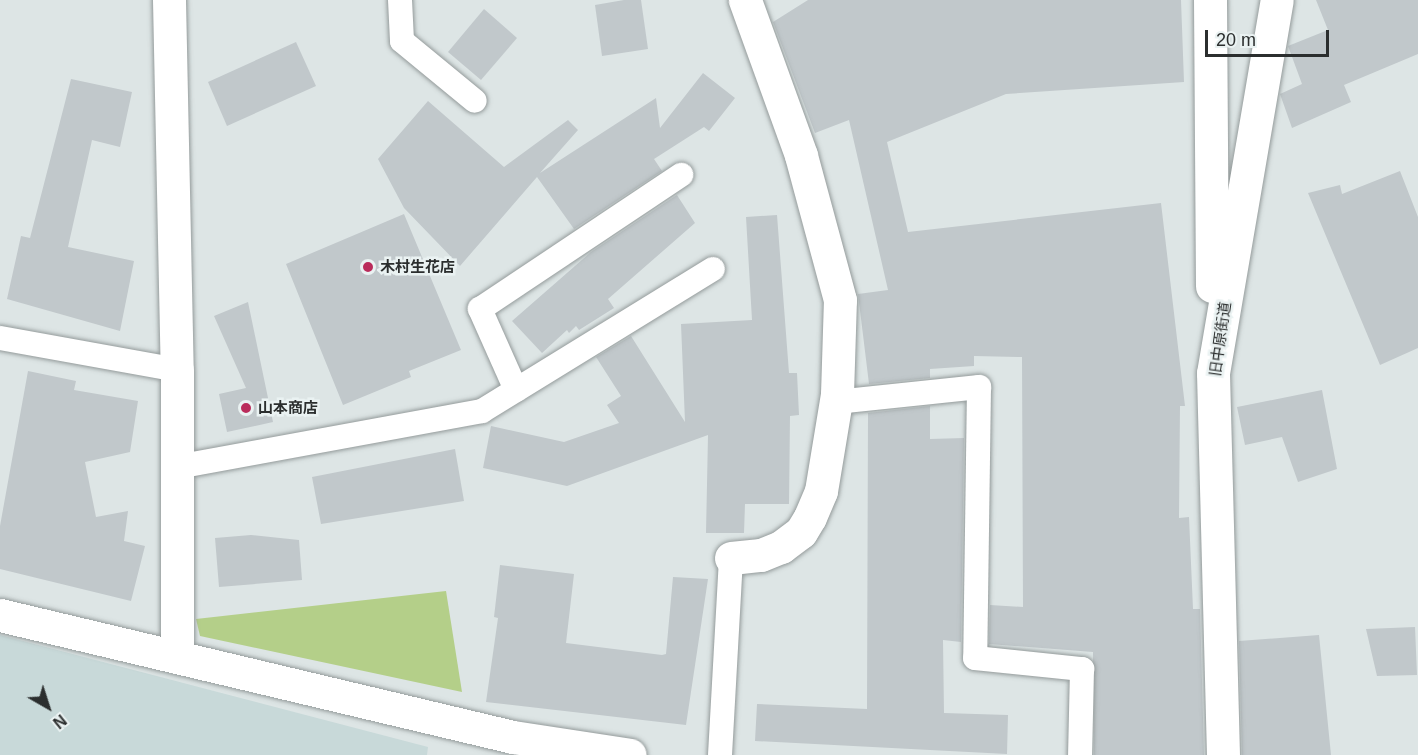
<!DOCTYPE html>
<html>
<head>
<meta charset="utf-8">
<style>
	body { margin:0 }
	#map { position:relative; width:1418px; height:755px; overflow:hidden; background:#dde5e5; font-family:Helvetica,"Noto Sans JP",sans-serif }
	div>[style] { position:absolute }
	.built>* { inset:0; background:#c8d9d9 }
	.green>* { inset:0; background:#b4cf89 }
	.building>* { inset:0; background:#c1c8cb }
	.roads { filter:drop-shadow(0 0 2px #949b9b) drop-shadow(0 0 2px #949b9b) }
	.service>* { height:24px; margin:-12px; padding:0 12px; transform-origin:12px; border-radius:12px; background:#fff }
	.minor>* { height:33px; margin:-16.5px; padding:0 16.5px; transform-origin:16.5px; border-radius:16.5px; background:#fff }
	.tertiary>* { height:33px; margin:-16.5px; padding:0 16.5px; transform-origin:16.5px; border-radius:16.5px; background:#fff }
	.dots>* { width:16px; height:16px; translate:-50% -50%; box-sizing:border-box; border:3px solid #eaf2f2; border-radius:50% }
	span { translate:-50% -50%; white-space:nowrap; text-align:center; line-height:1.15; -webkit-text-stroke:5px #eaf2f2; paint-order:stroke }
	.poi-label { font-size:15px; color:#2b2e2e; font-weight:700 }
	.left { translate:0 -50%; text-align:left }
	.street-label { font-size:15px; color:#2b2e2e }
	.north { position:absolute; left:18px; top:677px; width:60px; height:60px; -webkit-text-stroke:4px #eaf2f2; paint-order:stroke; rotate:141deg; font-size:16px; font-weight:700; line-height:24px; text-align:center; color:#2b2e2e }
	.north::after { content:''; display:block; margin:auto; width:21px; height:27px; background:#2b2e2e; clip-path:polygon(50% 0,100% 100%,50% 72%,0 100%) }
	.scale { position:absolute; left:1205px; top:30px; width:124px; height:27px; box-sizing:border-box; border:3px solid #2b2e2e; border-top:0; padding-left:8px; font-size:18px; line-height:21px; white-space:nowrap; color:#2b2e2e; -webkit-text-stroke:4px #eaf2f2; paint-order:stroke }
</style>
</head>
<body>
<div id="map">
	<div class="built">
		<div style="clip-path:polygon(0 635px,428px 747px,427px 755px,0 755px)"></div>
	</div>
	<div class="green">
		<div style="clip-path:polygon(446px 591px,462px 692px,200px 636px,196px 619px)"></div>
	</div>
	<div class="building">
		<div style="clip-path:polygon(624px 0,641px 0,648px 49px,602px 56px,595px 5px)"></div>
		<div style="clip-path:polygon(808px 0,1181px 0,1184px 82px,1006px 94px,887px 142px,908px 232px,1161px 203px,1185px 406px,1180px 406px,1179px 518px,1189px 517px,1193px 609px,1200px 609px,1204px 755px,1094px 755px,1093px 652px,989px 644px,990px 605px,1023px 607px,1022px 357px,974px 356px,974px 366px,930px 369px,930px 378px,869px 384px,858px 294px,888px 290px,849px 120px,815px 133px,773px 22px)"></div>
		<div style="clip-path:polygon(1316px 0,1418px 0,1418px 54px,1344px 85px,1351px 102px,1292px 128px,1280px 94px,1302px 84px,1288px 46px,1328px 30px)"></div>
		<div style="clip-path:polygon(484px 9px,517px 38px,481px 80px,448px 52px)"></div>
		<div style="clip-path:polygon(296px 42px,316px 86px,227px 126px,208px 82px)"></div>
		<div style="clip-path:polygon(703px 73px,735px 98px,709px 131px,704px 127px,654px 159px,662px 171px,574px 229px,537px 177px,460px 266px,404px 208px,378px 159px,428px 101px,504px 167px,568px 120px,578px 130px,540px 173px,656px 98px,660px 128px)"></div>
		<div style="clip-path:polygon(71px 79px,132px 92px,120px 147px,92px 140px,68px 247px,134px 261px,120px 331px,7px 299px,21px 236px,30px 238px)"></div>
		<div style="clip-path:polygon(1400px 171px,1418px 217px,1418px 348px,1380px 365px,1308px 193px,1340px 185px,1342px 194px)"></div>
		<div style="clip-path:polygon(677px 195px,695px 223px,608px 299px,614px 308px,579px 330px,576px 326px,569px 333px,567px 330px,542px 353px,512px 321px,591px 252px)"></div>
		<div style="clip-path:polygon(404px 214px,461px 350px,409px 371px,411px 377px,343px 405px,286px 264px)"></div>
		<div style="clip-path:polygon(777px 215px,789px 373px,797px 373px,799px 415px,790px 416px,789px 504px,745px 504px,744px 533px,706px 533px,708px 435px,567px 486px,483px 468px,491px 426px,564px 442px,619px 423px,607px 405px,621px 396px,596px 357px,631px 336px,685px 422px,681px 324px,752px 320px,746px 217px)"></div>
		<div style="clip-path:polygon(248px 302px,273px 422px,227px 432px,219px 394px,246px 388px,214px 316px)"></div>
		<div style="clip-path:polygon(28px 371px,76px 381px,74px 390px,138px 401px,130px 452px,85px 462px,96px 517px,128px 511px,124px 541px,145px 546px,131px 601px,0 569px,0 526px)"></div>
		<div style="clip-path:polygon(1322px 390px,1337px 469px,1298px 482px,1282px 437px,1245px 445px,1237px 407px)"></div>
		<div style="clip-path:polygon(930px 406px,930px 439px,964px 438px,961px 642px,943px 640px,944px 713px,1008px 715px,1007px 754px,755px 741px,757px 704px,867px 709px,868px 413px)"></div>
		<div style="clip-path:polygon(455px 449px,464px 501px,321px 524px,312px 477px)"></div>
		<div style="clip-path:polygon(251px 535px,299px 540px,302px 580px,219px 587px,215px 538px)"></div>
		<div style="clip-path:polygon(500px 565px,574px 574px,566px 643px,662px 655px,666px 654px,673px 577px,708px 579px,686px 725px,486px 702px,498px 618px,494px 617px)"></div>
		<div style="clip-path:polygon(1415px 627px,1417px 675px,1377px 676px,1366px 629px)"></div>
		<div style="clip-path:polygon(1319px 635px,1331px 755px,1242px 755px,1239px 641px)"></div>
	</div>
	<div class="roads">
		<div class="service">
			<div style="left:400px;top:0;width:41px;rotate:87.2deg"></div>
			<div style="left:402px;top:41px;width:94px;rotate:39.4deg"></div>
			<div style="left:0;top:338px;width:180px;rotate:10.2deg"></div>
			<div style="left:516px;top:390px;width:89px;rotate:-114deg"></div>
			<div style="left:480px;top:309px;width:242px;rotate:-33.7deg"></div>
			<div style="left:836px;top:402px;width:144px;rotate:-6deg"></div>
			<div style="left:979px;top:387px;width:271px;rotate:90.8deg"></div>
			<div style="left:975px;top:658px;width:108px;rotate:5.9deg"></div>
			<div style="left:1082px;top:669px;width:86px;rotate:91.3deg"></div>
			<div style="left:177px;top:467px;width:310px;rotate:-10.4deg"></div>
			<div style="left:482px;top:411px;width:271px;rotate:-31.6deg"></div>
			<div style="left:720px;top:755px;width:197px;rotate:-86.8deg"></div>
		</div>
		<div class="minor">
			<div style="left:1210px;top:0;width:286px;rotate:89.6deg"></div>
			<div style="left:731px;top:558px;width:30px;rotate:-6deg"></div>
			<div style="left:761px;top:555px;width:22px;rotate:-22deg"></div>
			<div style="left:781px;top:547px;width:25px;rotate:-37deg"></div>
			<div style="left:801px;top:532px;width:17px;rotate:-59deg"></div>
			<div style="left:810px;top:517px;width:28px;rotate:-67deg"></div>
			<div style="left:821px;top:491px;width:98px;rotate:-80.6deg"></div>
			<div style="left:837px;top:394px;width:94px;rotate:-88.2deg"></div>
			<div style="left:840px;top:300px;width:150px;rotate:-105.1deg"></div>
			<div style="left:801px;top:155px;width:165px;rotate:-109.9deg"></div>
			<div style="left:1223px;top:755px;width:382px;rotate:-91.5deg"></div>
			<div style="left:1213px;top:373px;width:378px;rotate:-80.3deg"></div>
		</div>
		<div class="tertiary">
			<div style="left:169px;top:0;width:370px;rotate:88.8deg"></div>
			<div style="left:177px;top:370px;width:287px;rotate:90deg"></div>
			<div style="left:0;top:615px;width:527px;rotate:13.38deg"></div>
			<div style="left:513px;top:737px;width:118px;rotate:8.7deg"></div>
		</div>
	</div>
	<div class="dots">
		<div style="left:368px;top:267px;background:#ba2c5b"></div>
		<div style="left:246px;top:408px;background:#ba2c5b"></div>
	</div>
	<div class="poi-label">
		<span class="left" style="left:380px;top:267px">木村生花店</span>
		<span class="left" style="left:258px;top:408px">山本商店</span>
	</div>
	<div class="street-label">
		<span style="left:1220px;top:339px;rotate:-82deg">旧中原街道</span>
	</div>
	<div class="north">N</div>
	<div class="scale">20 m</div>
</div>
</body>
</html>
